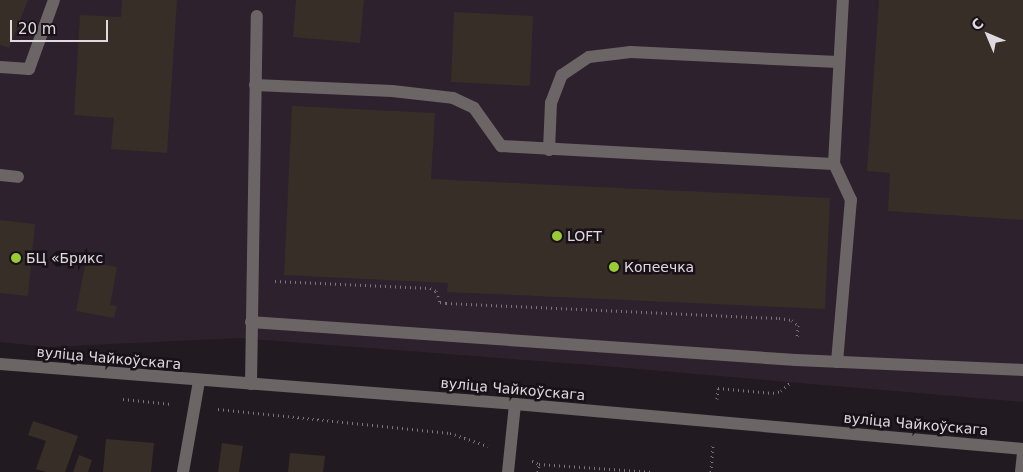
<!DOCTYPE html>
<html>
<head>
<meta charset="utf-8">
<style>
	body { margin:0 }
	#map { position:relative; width:1023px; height:472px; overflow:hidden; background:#221a21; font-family:"DejaVu Sans",sans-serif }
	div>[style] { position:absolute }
	.built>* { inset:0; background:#2d212d }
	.building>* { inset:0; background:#372e27 }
	.path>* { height:3px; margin-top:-1.5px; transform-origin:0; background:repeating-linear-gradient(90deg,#7b747a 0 1px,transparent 0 5px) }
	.minor>* { height:12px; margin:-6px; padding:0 6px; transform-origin:6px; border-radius:6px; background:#6c6566 }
	.dots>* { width:14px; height:14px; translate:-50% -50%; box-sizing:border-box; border:2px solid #181118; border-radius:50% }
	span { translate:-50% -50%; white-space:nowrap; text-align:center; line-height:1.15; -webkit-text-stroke:5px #181118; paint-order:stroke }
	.poi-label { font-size:14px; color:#e0dae0 }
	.left { translate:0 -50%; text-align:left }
	.street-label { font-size:14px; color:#e0dae0 }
	.north { position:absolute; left:963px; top:10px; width:50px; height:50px; -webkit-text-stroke:4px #181118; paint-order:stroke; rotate:315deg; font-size:14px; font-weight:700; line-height:20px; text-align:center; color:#e0dae0 }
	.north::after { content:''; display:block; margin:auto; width:18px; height:22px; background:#e0dae0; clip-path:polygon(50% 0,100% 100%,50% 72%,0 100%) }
	.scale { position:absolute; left:10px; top:20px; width:98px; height:22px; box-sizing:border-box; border:2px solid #e0dae0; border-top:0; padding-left:6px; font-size:15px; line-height:18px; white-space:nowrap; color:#e0dae0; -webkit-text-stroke:4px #181118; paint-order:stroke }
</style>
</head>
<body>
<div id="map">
	<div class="built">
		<div style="clip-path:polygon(0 0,1023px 0,1023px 402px,591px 365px,239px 338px,48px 347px,0 342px)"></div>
	</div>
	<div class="building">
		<div style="clip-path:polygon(0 0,28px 0,9px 48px,0 45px)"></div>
		<div style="clip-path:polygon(122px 0,177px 0,167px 153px,111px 149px,114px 118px,74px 115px,80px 15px,121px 17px)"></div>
		<div style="clip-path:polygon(296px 0,364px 0,360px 43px,293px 37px)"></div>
		<div style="clip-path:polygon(879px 0,1023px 0,1023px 220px,888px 211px,890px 173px,867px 171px)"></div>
		<div style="clip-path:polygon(454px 12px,533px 16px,530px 86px,451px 82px)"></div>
		<div style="clip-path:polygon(292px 106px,435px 113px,431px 179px,830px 198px,825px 309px,447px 292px,448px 283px,284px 275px)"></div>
		<div style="clip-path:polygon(0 220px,35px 224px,28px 296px,0 293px)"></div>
		<div style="clip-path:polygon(86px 261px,117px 267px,110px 305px,117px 306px,114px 318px,76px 311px)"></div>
		<div style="clip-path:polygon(33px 421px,78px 436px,65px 472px,46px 472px,36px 469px,46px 441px,28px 435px)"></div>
		<div style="clip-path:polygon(106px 439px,154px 443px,151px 472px,103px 472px)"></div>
		<div style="clip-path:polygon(222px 443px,243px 446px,239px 472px,218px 472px)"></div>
		<div style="clip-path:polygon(290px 453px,325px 456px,323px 472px,288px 472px)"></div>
		<div style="clip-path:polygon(79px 455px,92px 460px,88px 472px,73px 472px)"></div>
	</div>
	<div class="path">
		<div style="left:275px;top:281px;width:155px;rotate:2.6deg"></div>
		<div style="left:430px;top:288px;width:7px;rotate:27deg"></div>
		<div style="left:436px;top:291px;width:12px;rotate:70deg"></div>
		<div style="left:440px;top:302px;width:6px;rotate:9deg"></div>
		<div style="left:446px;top:303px;width:333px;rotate:2.6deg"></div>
		<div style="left:779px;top:318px;width:13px;rotate:9deg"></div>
		<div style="left:792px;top:320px;width:8px;rotate:40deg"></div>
		<div style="left:798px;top:325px;width:13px;rotate:94deg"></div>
		<div style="left:123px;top:399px;width:49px;rotate:5.8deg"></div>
		<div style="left:717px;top:399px;width:11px;rotate:-85deg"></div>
		<div style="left:718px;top:388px;width:55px;rotate:5.2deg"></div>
		<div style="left:773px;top:393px;width:8px;rotate:-14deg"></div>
		<div style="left:781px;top:391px;width:12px;rotate:-42deg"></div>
		<div style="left:218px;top:409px;width:233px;rotate:5.9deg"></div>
		<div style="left:450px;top:433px;width:40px;rotate:18.9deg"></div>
		<div style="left:532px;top:461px;width:8px;rotate:23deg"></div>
		<div style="left:539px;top:464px;width:114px;rotate:4deg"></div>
		<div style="left:538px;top:472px;width:8px;rotate:-83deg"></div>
		<div style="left:711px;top:472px;width:27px;rotate:-86deg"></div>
	</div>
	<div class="minor">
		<div style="left:0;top:67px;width:29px;rotate:4deg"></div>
		<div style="left:29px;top:69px;width:73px;rotate:-70.1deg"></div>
		<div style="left:255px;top:85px;width:137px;rotate:2.5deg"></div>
		<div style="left:392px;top:91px;width:61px;rotate:6.5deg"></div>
		<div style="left:453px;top:98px;width:23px;rotate:25deg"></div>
		<div style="left:474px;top:108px;width:47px;rotate:54.6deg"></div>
		<div style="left:501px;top:146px;width:333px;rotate:3.1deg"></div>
		<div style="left:549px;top:150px;width:47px;rotate:-87.6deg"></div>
		<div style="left:551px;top:103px;width:30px;rotate:-69deg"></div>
		<div style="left:562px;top:75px;width:32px;rotate:-34deg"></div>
		<div style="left:589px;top:57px;width:42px;rotate:-6.8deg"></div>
		<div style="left:631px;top:52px;width:207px;rotate:2.8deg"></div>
		<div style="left:0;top:175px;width:18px;rotate:6deg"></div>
		<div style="left:251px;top:322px;width:546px;rotate:3.99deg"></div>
		<div style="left:796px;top:360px;width:227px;rotate:2.5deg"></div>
		<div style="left:837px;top:362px;width:163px;rotate:-85.1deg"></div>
		<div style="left:851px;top:200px;width:40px;rotate:-115deg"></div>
		<div style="left:834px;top:164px;width:164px;rotate:-86.9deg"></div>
		<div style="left:0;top:364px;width:517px;rotate:4.44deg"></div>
		<div style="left:515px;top:404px;width:510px;rotate:5.06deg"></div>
		<div style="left:251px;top:384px;width:368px;rotate:-89.1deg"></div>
		<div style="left:183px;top:472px;width:92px;rotate:-80deg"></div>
		<div style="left:508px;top:472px;width:68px;rotate:-84.1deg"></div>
		<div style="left:1021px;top:472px;width:18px;rotate:-84deg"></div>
	</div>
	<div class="dots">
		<div style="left:557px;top:236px;background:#9acb35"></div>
		<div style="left:16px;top:258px;background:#9acb35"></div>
		<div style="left:614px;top:267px;background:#9acb35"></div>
	</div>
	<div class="poi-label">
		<span class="left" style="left:567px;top:236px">LOFT</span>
		<span class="left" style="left:26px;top:258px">БЦ «Брикс</span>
		<span class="left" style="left:624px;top:267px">Копеечка</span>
	</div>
	<div class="street-label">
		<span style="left:109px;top:358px;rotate:5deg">вуліца Чайкоўскага</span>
		<span style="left:513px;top:389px;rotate:5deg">вуліца Чайкоўскага</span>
		<span style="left:916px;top:424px;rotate:5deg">вуліца Чайкоўскага</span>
	</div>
	<div class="north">С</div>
	<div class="scale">20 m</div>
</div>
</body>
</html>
